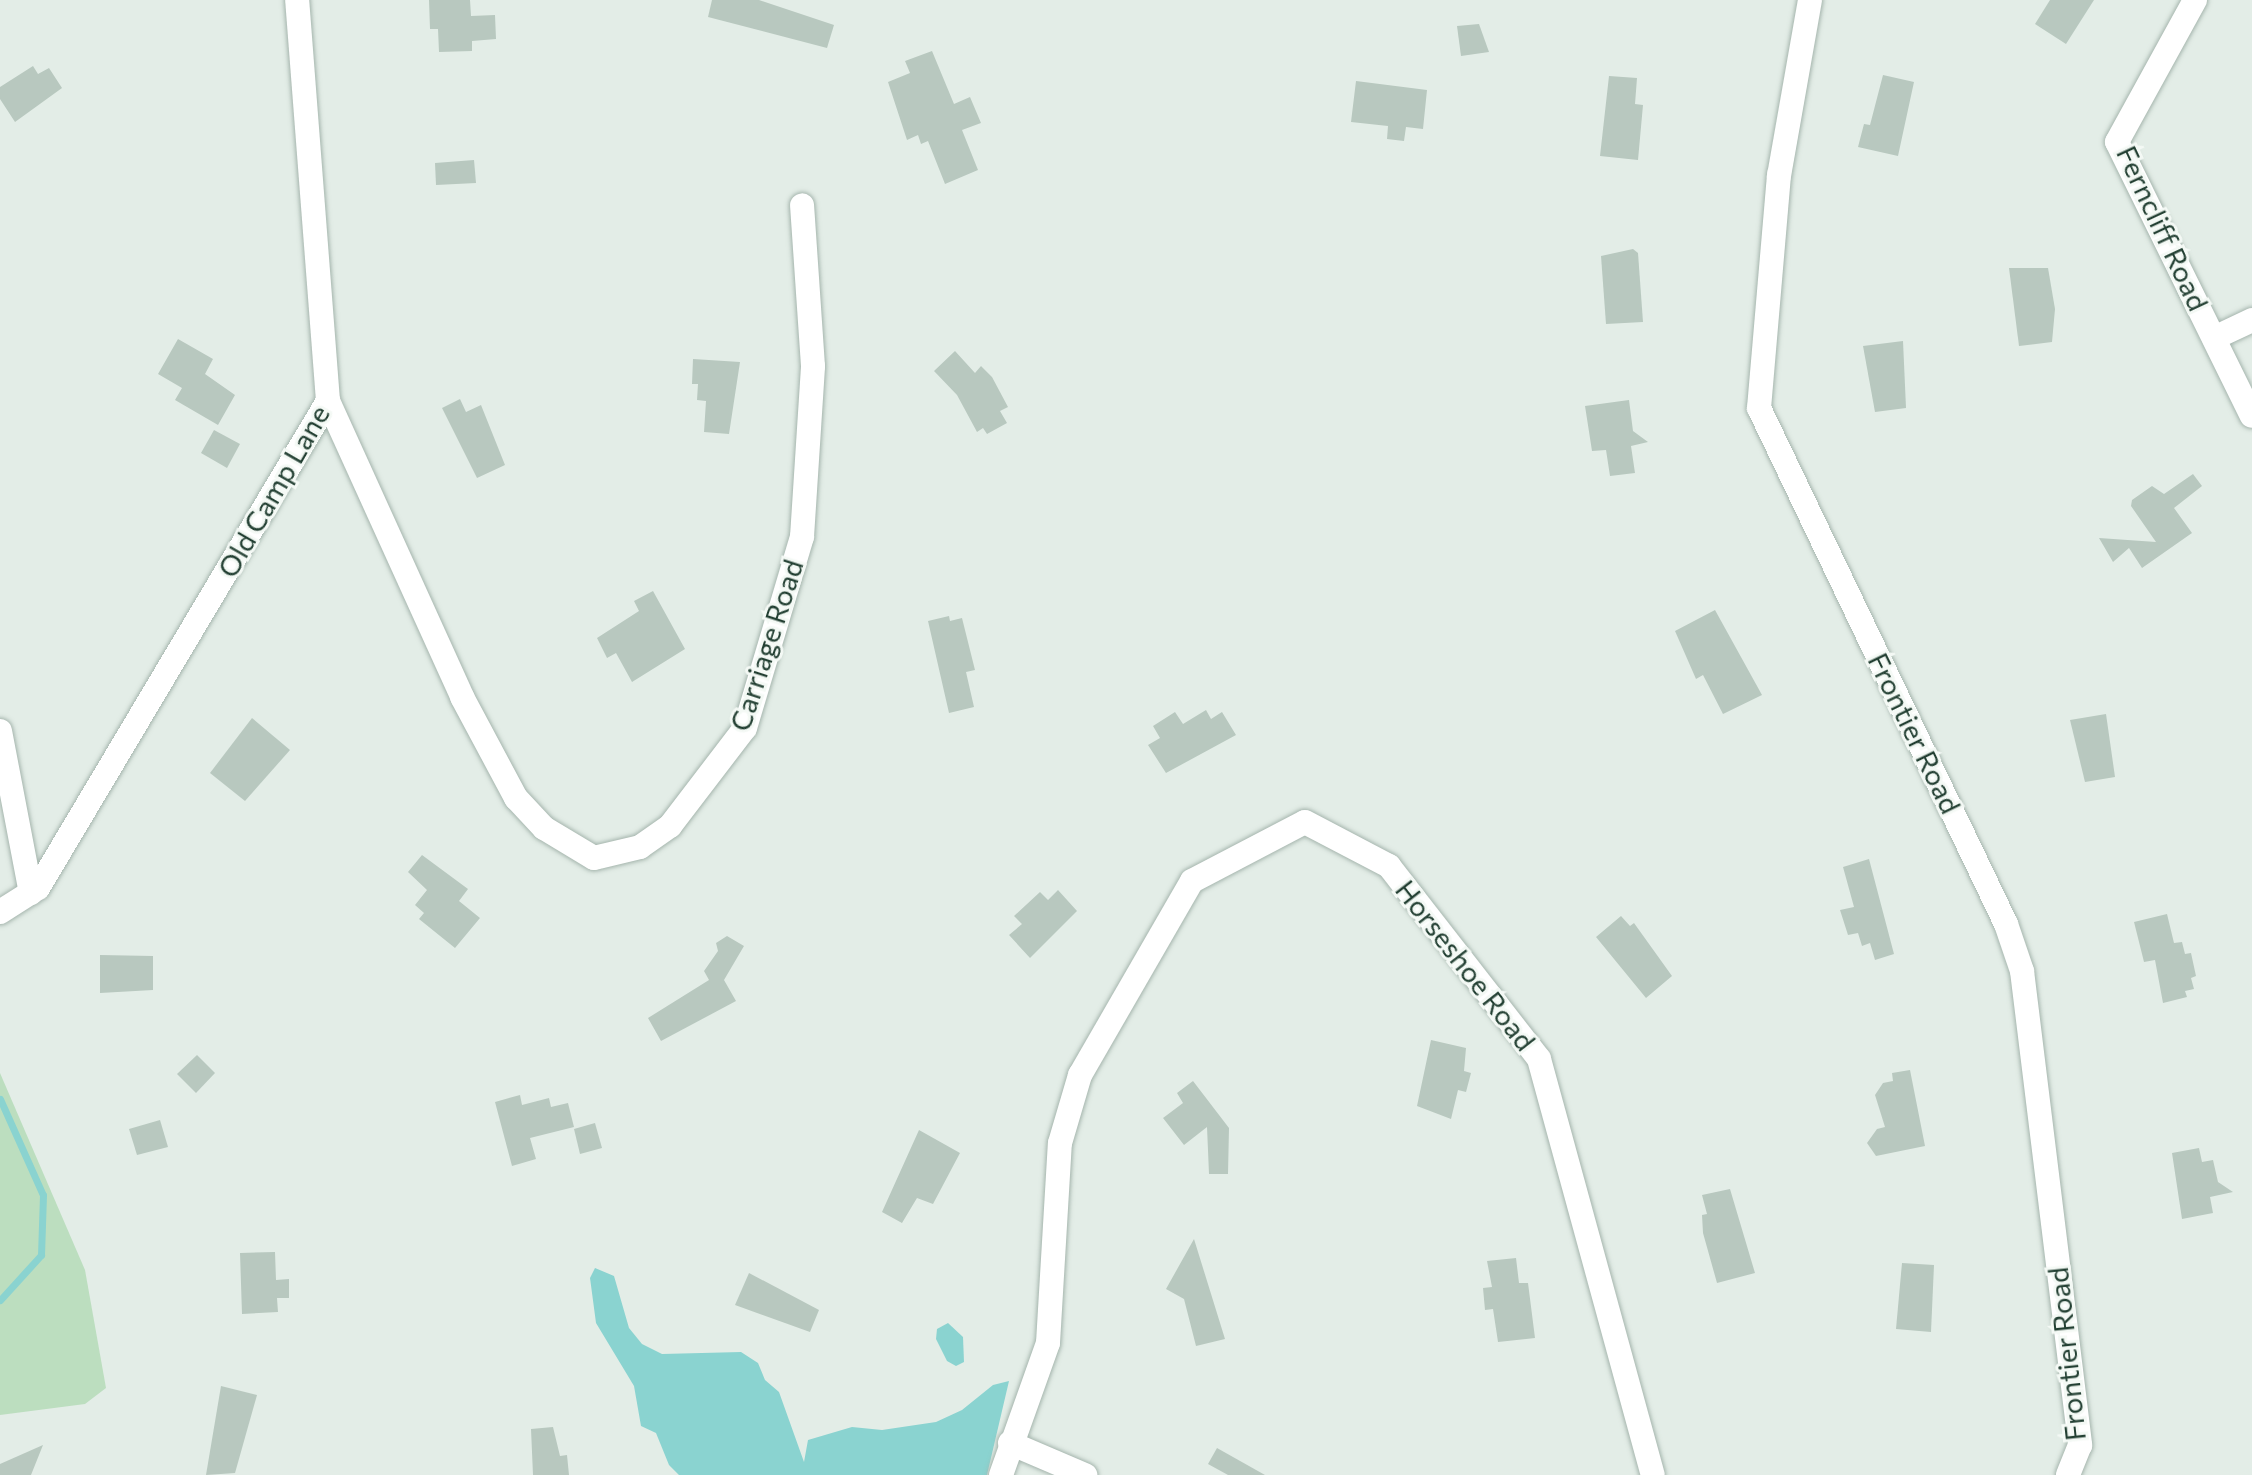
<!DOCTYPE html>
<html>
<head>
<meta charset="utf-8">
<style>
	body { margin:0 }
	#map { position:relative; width:2252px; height:1475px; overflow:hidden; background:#e3ede7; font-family:Commissioner,sans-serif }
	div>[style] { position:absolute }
	.green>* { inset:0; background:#bcdebf }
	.water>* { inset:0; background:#8ad3d0 }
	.stream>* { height:7px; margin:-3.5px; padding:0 3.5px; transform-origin:3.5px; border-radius:3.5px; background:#8ad3d0 }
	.building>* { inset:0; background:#b8c8bf }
	.roads { filter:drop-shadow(0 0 2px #a5b5ad) drop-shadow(0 0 2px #a5b5ad) }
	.minor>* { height:24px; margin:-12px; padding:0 12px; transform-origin:12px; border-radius:12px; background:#fff }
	span { translate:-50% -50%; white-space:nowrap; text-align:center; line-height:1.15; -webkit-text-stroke:6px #f4f9f5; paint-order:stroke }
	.street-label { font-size:28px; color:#223f32 }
</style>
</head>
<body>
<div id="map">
	<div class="green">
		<div style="clip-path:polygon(0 1073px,85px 1270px,106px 1388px,85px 1404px,0 1415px)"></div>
	</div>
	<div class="water">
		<div style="clip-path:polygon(595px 1268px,614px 1276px,629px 1328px,642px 1344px,662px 1354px,741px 1352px,758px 1363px,765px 1380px,779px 1392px,804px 1462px,808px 1440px,852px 1427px,882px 1430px,936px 1422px,962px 1410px,993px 1385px,1009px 1381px,987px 1475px,679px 1475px,669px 1465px,656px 1433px,641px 1426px,634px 1386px,596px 1323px,590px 1278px)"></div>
		<div style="clip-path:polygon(948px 1323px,963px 1337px,964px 1362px,956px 1366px,947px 1361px,936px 1339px,937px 1329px)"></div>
	</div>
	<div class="stream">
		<div style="left:0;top:1099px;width:105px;rotate:65.9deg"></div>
		<div style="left:43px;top:1195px;width:60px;rotate:91.9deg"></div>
		<div style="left:41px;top:1255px;width:61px;rotate:132.3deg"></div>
	</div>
	<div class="building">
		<div style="clip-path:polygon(429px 0,470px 0,471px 16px,495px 15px,496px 39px,472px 41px,472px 51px,439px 52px,438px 29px,430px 29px)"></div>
		<div style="clip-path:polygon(712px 0,759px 0,834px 25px,827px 48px,708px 17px)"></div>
		<div style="clip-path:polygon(2050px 0,2094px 0,2066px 44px,2035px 24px)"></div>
		<div style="clip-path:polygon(1479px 24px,1489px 52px,1461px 56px,1457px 26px)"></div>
		<div style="clip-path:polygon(932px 51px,954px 104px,970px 97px,981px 123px,962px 130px,978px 170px,945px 184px,928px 141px,921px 144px,918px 135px,907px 140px,888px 82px,910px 73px,905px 61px)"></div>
		<div style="clip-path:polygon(33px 66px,38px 74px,49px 68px,62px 88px,15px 122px,0 99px,0 87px)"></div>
		<div style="clip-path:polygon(1883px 75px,1914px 82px,1898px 156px,1858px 147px,1864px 124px,1870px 125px)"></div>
		<div style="clip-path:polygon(1609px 76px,1637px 78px,1635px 104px,1643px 105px,1638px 160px,1600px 156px)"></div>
		<div style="clip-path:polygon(1356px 81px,1427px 90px,1423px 129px,1406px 127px,1404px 141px,1387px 139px,1388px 126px,1351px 122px)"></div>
		<div style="clip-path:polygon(474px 160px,476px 183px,436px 185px,435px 163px)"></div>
		<div style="clip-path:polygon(1633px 249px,1638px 253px,1643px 322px,1606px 324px,1601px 256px)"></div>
		<div style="clip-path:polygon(2009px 268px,2048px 268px,2055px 309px,2052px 342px,2019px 346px)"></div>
		<div style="clip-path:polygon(178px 339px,213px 359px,205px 374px,235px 395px,218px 425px,175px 400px,182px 388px,158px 374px)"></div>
		<div style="clip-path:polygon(1903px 341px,1906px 408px,1875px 412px,1863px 346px)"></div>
		<div style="clip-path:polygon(955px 351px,975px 373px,981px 366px,992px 377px,1008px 407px,1000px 411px,1007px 423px,987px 434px,983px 428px,977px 432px,957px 395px,934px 371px)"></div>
		<div style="clip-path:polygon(693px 359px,740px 362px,729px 434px,704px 432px,706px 401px,697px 400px,698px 384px,692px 384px)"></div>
		<div style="clip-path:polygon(460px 399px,466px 412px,481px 405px,505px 465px,477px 478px,442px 408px)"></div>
		<div style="clip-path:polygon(1629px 400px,1633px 431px,1648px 442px,1631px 446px,1635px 473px,1610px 476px,1606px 450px,1592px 451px,1585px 406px)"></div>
		<div style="clip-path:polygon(214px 430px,240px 444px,227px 468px,201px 453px)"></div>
		<div style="clip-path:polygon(2193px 474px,2202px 486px,2174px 508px,2192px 533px,2142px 568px,2129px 548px,2113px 562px,2099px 538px,2156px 542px,2131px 506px,2132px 500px,2152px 486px,2164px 494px)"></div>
		<div style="clip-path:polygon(653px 591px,685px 649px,632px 682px,616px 653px,607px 658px,597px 638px,639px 611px,634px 601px)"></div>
		<div style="clip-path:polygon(1715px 610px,1762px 695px,1723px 714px,1703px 675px,1696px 679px,1675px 631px)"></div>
		<div style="clip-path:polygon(949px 616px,950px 621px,962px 618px,975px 670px,966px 672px,974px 707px,949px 713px,928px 621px)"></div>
		<div style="clip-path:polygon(1206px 710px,1211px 719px,1222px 712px,1236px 735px,1166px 773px,1148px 745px,1160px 738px,1153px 726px,1175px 712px,1183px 724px)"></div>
		<div style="clip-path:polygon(2106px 714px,2115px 777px,2085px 782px,2070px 720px)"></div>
		<div style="clip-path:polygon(252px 718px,290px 750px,245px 801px,210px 773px)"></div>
		<div style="clip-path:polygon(422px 855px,468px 889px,459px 901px,480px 918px,455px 948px,419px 919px,424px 913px,415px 905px,427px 890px,408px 872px)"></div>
		<div style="clip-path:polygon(1869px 859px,1894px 954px,1875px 960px,1870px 943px,1862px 946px,1858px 933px,1848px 935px,1840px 910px,1854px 907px,1843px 867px)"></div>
		<div style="clip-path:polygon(1058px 890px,1077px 911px,1030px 958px,1009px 935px,1022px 924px,1014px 916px,1040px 892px,1048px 900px)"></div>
		<div style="clip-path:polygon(2167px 914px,2174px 943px,2182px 942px,2185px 954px,2191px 953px,2196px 976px,2191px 978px,2194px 989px,2185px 991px,2187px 997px,2163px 1003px,2155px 960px,2144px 962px,2134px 922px)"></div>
		<div style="clip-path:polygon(1621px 916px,1630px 926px,1634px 923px,1672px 976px,1646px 998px,1596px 937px)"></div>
		<div style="clip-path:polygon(727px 936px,744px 946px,724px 980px,736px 1001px,661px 1041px,648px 1018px,709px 980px,704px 971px,718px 951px,716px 943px)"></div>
		<div style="clip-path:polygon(100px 955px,153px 956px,153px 990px,100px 993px)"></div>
		<div style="clip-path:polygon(1431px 1040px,1466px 1048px,1464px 1071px,1471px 1073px,1466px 1092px,1458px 1090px,1451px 1119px,1417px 1106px)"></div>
		<div style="clip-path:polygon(197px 1055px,215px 1073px,196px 1093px,177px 1074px)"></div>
		<div style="clip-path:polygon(1910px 1070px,1925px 1146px,1876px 1156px,1867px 1143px,1877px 1129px,1885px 1127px,1875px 1095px,1883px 1083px,1893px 1081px,1892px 1073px)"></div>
		<div style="clip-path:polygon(1193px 1081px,1229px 1128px,1228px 1174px,1209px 1174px,1207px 1127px,1184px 1145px,1163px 1118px,1183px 1103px,1177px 1093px)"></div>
		<div style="clip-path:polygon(520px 1095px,522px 1105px,549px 1098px,551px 1107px,568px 1103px,574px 1127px,530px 1138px,536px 1159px,512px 1166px,495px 1102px)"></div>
		<div style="clip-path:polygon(160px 1120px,168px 1147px,137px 1155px,129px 1129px)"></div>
		<div style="clip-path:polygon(595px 1123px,602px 1148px,580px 1154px,574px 1129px)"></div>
		<div style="clip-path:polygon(919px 1130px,960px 1153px,933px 1204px,917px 1198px,902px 1223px,882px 1212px)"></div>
		<div style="clip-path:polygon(2199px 1148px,2202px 1162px,2213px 1160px,2218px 1182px,2233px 1192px,2210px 1197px,2213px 1213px,2182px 1219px,2172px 1153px)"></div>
		<div style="clip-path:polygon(1730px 1189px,1755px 1273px,1717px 1283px,1703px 1233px,1702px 1215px,1707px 1214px,1702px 1195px)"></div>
		<div style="clip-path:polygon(1194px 1239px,1225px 1339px,1196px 1346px,1184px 1299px,1166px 1289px)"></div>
		<div style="clip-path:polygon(275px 1252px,276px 1280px,289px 1279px,289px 1298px,277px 1298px,278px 1312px,242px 1314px,240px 1253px)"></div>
		<div style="clip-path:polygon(1516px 1258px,1519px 1283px,1528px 1283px,1535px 1338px,1498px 1342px,1493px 1309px,1485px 1310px,1483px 1288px,1492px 1287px,1487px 1261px)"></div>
		<div style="clip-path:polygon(1902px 1263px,1934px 1265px,1931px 1332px,1896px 1329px)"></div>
		<div style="clip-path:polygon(749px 1273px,819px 1310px,810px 1332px,735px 1305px)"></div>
		<div style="clip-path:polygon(221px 1386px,257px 1395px,235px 1473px,206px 1475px)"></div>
		<div style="clip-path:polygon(553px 1427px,560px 1456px,567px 1455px,569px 1475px,533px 1475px,531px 1429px)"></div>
		<div style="clip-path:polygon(43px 1445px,31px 1475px,0 1475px,0 1464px)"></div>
		<div style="clip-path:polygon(1217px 1448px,1265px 1475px,1228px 1475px,1208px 1464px)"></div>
	</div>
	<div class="roads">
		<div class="minor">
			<div style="left:1810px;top:0;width:178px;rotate:100deg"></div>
			<div style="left:1779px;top:175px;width:234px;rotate:94.9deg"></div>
			<div style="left:1759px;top:408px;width:572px;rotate:64.42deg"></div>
			<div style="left:2006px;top:924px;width:50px;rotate:71.2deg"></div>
			<div style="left:2022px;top:971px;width:478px;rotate:83deg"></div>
			<div style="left:2080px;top:1445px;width:32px;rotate:112deg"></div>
			<div style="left:2195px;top:0;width:162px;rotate:118.8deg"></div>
			<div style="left:2117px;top:142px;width:305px;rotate:63.8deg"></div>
			<div style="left:2214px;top:338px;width:42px;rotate:-25.3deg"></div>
			<div style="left:328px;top:401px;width:325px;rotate:65.6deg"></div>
			<div style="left:462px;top:697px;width:115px;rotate:61.9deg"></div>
			<div style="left:516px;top:798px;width:41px;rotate:47deg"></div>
			<div style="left:544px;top:828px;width:58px;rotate:31deg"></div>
			<div style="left:594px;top:858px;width:47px;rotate:-13.4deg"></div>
			<div style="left:640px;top:847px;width:37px;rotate:-35deg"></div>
			<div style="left:670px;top:826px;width:123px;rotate:-52.6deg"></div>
			<div style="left:745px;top:728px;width:199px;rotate:-73.4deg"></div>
			<div style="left:802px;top:537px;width:171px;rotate:-86.3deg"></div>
			<div style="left:813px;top:366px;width:161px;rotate:-93.9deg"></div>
			<div style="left:0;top:731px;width:165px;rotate:79.2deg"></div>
			<div style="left:0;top:912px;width:45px;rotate:-32.3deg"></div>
			<div style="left:38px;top:888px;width:567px;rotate:-59.23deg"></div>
			<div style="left:328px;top:401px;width:402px;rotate:-94.4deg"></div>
			<div style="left:1010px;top:1443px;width:82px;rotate:23.1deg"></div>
			<div style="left:1001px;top:1475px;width:140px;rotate:-70.4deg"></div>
			<div style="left:1048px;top:1343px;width:200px;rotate:-86.6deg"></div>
			<div style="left:1060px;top:1143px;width:71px;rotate:-73.6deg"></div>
			<div style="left:1080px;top:1075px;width:224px;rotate:-60deg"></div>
			<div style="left:1192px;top:881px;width:127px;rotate:-27.6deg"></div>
			<div style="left:1305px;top:822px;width:95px;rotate:27.6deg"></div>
			<div style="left:1389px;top:866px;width:244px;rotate:52.1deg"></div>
			<div style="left:1539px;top:1059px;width:431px;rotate:74.7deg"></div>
		</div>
	</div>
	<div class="street-label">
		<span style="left:2163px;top:228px;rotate:65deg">Ferncliff Road</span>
		<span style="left:273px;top:491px;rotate:-60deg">Old Camp Lane</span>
		<span style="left:766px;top:645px;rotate:-72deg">Carriage Road</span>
		<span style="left:1915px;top:733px;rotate:64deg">Frontier Road</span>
		<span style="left:1466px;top:965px;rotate:52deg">Horseshoe Road</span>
		<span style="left:2066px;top:1354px;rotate:-96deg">Frontier Road</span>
	</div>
</div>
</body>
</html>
